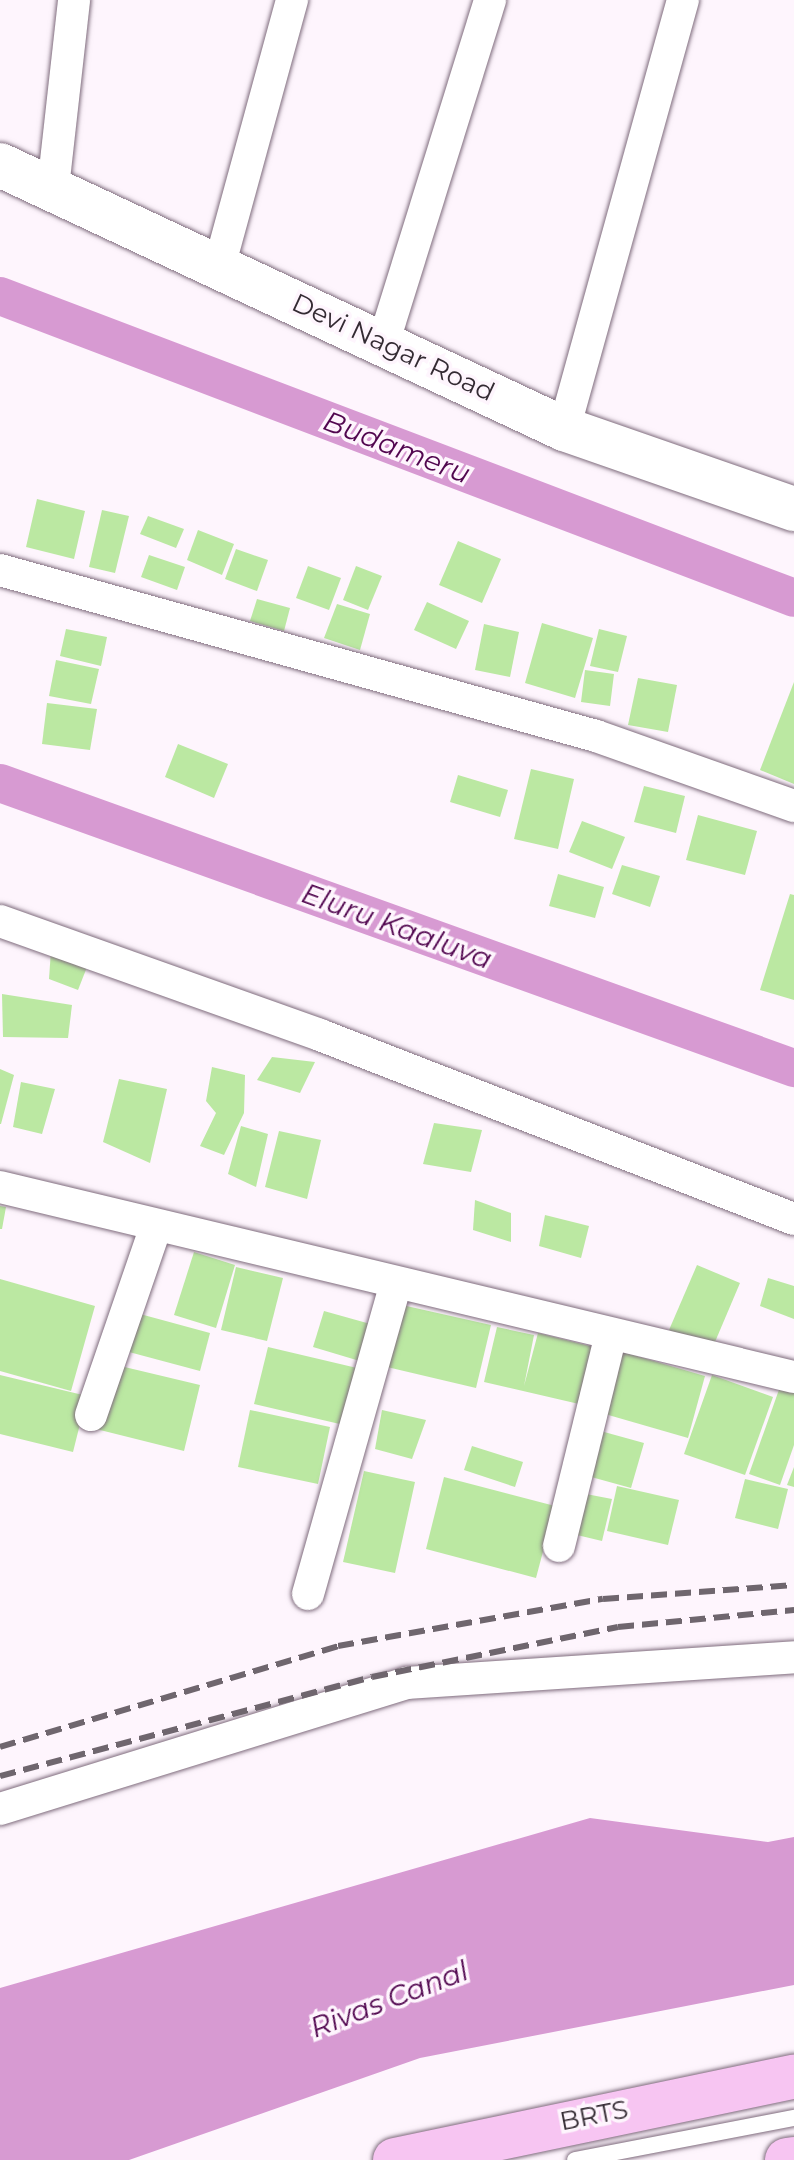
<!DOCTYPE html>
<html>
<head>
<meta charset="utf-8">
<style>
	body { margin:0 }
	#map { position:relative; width:794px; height:2160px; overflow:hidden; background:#fef5fd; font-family:Montserrat,sans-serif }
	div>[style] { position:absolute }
	.water>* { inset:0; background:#d79ad2 }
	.canal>* { height:38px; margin:-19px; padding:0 19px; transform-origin:19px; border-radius:19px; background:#d79ad2 }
	.building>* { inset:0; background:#bbe8a2 }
	.roads { filter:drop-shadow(0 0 2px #7f6c7d) drop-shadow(0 0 2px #7f6c7d) }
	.lane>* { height:16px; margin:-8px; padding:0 8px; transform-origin:8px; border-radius:8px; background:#fff }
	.street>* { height:32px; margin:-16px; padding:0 16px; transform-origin:16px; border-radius:16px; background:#fff }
	.secondary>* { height:44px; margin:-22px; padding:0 22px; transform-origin:22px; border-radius:22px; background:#fff }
	.primary>* { height:44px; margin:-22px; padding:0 22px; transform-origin:22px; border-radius:22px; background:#f7c5f2 }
	.rail>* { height:6px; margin-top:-3px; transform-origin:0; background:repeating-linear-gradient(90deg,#6f666e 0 16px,transparent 0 24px) }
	span { translate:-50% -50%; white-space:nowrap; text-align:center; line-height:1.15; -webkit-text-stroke:7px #fef5fd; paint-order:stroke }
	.street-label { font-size:26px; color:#342b33 }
	.water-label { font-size:28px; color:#51064f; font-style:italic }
</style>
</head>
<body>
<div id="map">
	<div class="water">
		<div style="clip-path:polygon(590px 1818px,768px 1842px,794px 1837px,794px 1985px,420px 2058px,129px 2160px,0 2160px,0 1988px)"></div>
	</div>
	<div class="canal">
		<div style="left:0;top:296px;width:849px;rotate:20.82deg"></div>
		<div style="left:0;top:783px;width:844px;rotate:19.75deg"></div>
	</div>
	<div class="building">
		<div style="clip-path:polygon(37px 499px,85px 511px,74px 559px,26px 547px)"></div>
		<div style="clip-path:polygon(102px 510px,129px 516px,115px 573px,89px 567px)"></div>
		<div style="clip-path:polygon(148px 516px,184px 529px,176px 548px,140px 534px)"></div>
		<div style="clip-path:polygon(198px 530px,234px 544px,222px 575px,187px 560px)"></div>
		<div style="clip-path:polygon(458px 541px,501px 559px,482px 603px,439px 585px)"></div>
		<div style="clip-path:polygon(236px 549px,268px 560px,257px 591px,225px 579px)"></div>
		<div style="clip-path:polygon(149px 555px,185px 567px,177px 590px,141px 577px)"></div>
		<div style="clip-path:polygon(308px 566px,341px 578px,329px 610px,296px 598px)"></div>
		<div style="clip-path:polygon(356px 566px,382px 576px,368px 610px,343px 600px)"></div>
		<div style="clip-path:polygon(257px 599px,290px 608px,284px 631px,250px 621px)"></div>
		<div style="clip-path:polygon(427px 602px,469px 621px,456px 649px,414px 630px)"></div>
		<div style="clip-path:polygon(337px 604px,370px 614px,360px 650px,324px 638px)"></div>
		<div style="clip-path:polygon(542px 623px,593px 638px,575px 698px,525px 683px)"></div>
		<div style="clip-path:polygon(484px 624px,519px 632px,510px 677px,475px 670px)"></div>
		<div style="clip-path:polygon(66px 629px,107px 637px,101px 666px,60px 656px)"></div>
		<div style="clip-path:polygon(599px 629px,627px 636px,618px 672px,590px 666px)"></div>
		<div style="clip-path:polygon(56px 660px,99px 669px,91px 704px,49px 696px)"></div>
		<div style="clip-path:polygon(585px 670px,614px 674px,610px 706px,581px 702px)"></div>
		<div style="clip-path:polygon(638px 678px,677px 685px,668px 732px,628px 725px)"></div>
		<div style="clip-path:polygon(794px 682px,794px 784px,760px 770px)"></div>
		<div style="clip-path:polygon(47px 703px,97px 709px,90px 750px,42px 744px)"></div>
		<div style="clip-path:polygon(178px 744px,228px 764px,214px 798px,165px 777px)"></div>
		<div style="clip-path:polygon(531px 769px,574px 779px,558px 849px,514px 839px)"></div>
		<div style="clip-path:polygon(458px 775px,508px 790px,500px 817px,450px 802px)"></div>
		<div style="clip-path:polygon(644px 786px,685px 796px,676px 833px,634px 822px)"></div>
		<div style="clip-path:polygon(698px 815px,757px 831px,745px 875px,686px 860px)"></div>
		<div style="clip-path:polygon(582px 821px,625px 837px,612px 869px,569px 852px)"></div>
		<div style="clip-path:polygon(622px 865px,660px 876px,650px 907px,612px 894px)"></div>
		<div style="clip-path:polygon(558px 874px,604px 887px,595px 918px,549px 906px)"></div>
		<div style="clip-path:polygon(790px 894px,794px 895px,794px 1000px,760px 990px)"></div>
		<div style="clip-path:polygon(51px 950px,89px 962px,78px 990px,49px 979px)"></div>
		<div style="clip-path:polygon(2px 994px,72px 1005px,68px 1038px,3px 1037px)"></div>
		<div style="clip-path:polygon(272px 1057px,315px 1062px,300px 1093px,257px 1080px)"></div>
		<div style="clip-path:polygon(212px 1067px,245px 1075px,244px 1113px,224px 1155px,200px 1146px,216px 1113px,206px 1101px)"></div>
		<div style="clip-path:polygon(0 1069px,14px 1075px,1px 1124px,0 1124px)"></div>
		<div style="clip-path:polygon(119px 1079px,167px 1089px,150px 1163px,103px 1142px)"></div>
		<div style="clip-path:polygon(21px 1082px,55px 1089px,42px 1134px,13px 1127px)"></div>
		<div style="clip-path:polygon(434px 1123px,482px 1130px,471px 1172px,423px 1164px)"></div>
		<div style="clip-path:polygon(241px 1126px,268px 1134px,256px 1187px,228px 1174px)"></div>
		<div style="clip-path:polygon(279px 1131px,321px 1140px,307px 1199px,265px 1187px)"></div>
		<div style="clip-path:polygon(475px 1200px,511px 1213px,511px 1242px,473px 1230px)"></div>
		<div style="clip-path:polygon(0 1206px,6px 1207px,2px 1229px,0 1229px)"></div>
		<div style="clip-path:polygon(545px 1215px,589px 1226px,581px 1258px,539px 1246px)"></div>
		<div style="clip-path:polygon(194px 1252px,235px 1265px,216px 1328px,174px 1315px)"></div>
		<div style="clip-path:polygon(697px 1265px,740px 1283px,712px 1349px,669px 1330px)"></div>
		<div style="clip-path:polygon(236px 1267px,283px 1278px,267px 1341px,221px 1330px)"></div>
		<div style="clip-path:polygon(768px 1278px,794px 1286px,794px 1319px,760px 1306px)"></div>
		<div style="clip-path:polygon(0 1279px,95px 1306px,71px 1391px,0 1371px)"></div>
		<div style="clip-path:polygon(402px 1305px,491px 1325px,476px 1388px,387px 1367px)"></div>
		<div style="clip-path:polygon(324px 1311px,374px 1325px,363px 1362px,313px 1347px)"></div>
		<div style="clip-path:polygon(140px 1314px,210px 1333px,200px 1371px,129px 1352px)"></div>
		<div style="clip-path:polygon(497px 1327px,534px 1335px,524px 1386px,538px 1333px,594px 1347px,579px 1404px,484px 1382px)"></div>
		<div style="clip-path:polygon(268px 1347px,357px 1368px,344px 1425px,254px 1404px)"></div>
		<div style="clip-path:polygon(616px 1350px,705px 1376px,688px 1438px,598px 1412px)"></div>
		<div style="clip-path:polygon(112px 1364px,200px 1385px,184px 1451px,96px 1429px)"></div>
		<div style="clip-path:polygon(0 1375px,87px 1396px,73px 1452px,0 1434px)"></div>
		<div style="clip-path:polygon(712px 1375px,773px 1397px,745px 1475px,684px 1454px)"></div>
		<div style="clip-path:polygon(781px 1384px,794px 1388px,794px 1445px,780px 1485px,749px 1474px)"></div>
		<div style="clip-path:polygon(250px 1410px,330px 1427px,318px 1484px,238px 1467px)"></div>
		<div style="clip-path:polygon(382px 1410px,426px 1420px,412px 1459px,375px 1449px)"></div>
		<div style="clip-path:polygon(597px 1430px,644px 1443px,631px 1488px,584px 1475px)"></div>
		<div style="clip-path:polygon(472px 1446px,523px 1462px,515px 1487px,464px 1470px)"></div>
		<div style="clip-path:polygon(794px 1467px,794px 1487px,787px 1485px)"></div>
		<div style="clip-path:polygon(364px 1471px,415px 1482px,395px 1573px,343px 1562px)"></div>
		<div style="clip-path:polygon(444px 1477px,555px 1506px,536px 1578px,426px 1549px)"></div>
		<div style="clip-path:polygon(745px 1479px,788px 1489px,778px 1529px,735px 1518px)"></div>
		<div style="clip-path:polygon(617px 1486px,679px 1500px,668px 1545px,607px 1531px)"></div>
		<div style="clip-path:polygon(586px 1494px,612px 1499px,602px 1541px,577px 1535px)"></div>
	</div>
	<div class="roads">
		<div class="lane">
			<div style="left:575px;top:2160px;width:223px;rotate:-10.9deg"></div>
		</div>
		<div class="street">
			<div style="left:53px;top:188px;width:189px;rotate:-83.6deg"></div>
			<div style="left:219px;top:267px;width:277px;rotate:-74.7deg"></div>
			<div style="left:383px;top:344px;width:360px;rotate:-72.7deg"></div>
			<div style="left:564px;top:429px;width:445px;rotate:-74.5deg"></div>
			<div style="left:0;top:570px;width:619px;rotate:15.56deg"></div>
			<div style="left:596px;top:736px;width:210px;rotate:19.5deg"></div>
			<div style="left:0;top:921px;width:340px;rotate:19.6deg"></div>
			<div style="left:320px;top:1035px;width:508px;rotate:21.22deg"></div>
			<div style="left:0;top:1187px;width:816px;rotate:13.46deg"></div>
			<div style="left:91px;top:1415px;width:200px;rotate:-71deg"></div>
			<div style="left:559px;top:1546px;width:214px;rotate:-76.2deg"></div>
			<div style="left:308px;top:1594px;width:320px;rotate:-74.2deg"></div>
			<div style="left:0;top:1809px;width:426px;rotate:-17.2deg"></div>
			<div style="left:407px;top:1683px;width:388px;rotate:-3.8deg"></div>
		</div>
		<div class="secondary">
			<div style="left:0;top:165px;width:623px;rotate:25.08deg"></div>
			<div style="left:564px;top:429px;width:244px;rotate:19.2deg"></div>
		</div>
		<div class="primary">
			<div style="left:395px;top:2160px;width:408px;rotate:-11.8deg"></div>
			<div style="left:787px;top:2160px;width:7px;rotate:-8deg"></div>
		</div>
	</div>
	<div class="rail">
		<div style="left:0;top:1747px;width:353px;rotate:-16.6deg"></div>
		<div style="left:338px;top:1646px;width:269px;rotate:-10.1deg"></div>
		<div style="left:603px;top:1599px;width:192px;rotate:-4.2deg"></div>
		<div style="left:0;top:1776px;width:385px;rotate:-14.9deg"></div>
		<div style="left:372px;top:1677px;width:251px;rotate:-11.5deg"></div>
		<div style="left:618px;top:1627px;width:177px;rotate:-5.5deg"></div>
	</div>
	<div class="street-label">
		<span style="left:393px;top:348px;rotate:25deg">Devi Nagar Road</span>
		<span style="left:594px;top:2116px;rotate:-11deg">BRTS</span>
	</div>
	<div class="water-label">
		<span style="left:397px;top:447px;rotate:21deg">Budameru</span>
		<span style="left:397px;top:926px;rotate:20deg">Eluru Kaaluva</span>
		<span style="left:389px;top:1999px;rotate:-21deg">Rivas Canal</span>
	</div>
</div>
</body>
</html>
